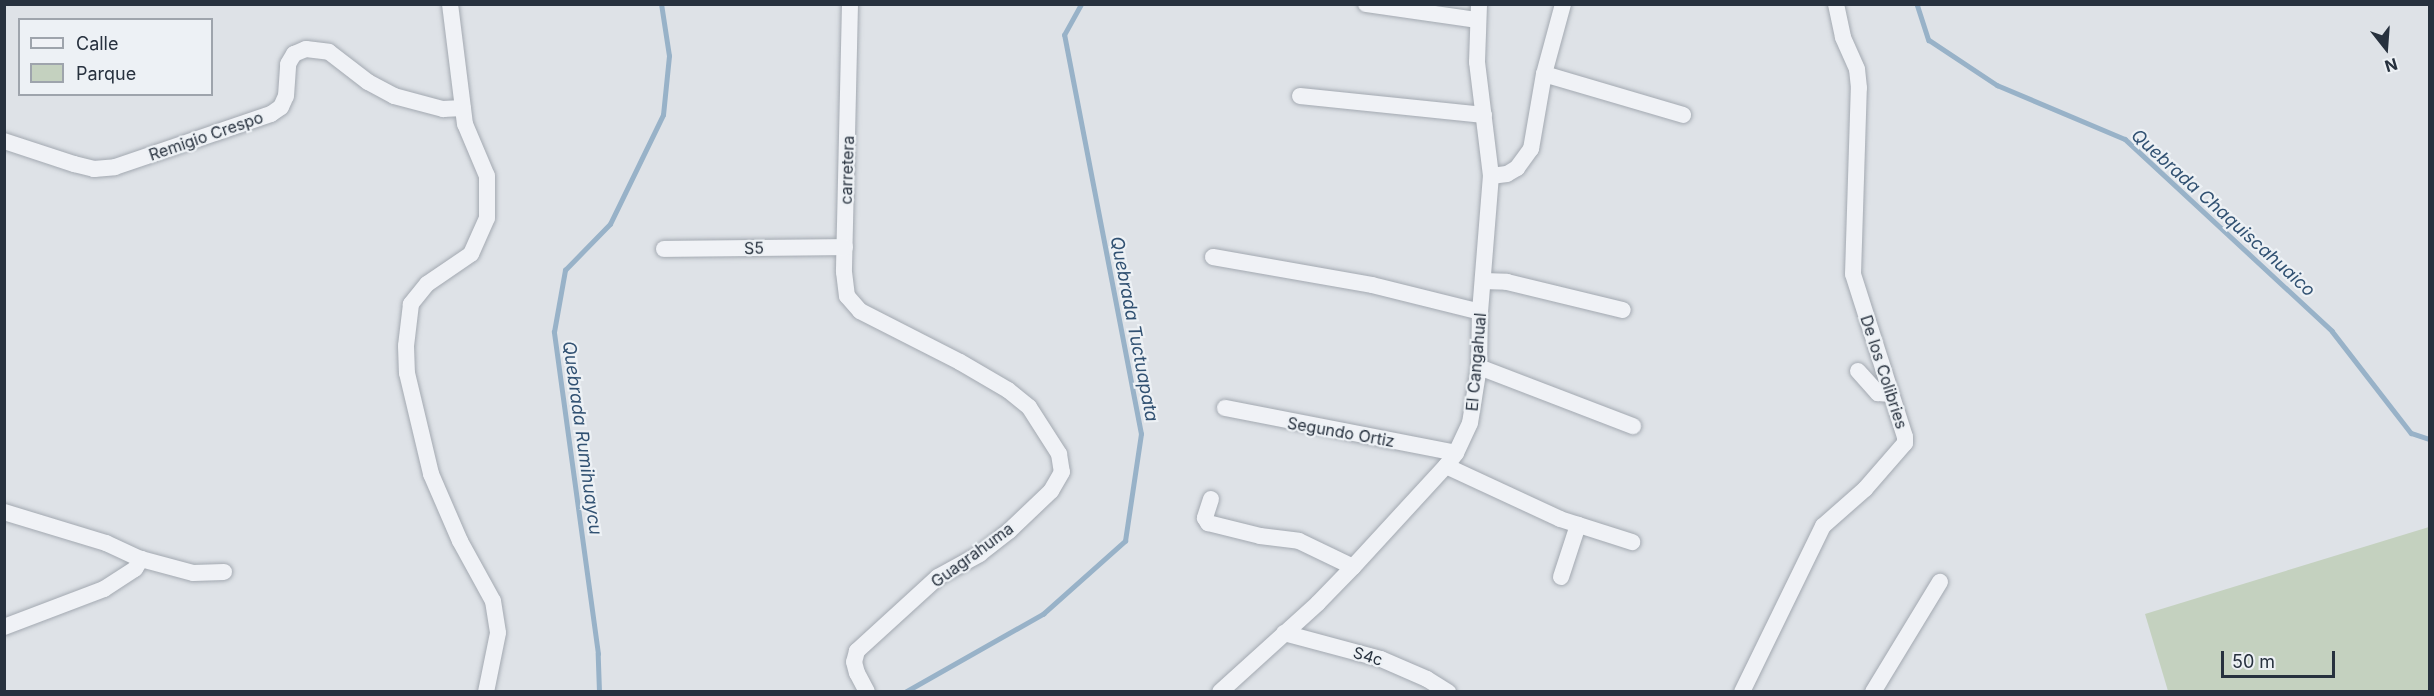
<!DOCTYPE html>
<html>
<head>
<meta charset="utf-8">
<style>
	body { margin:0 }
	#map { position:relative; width:2434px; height:696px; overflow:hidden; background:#dee2e7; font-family:Inter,sans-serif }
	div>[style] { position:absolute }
	.green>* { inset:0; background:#c4d1bf }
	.stream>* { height:4.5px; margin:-2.25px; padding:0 2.25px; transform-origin:2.25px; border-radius:2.25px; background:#98b2c8 }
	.roads { filter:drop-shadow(0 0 2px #a3a9b1) drop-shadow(0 0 2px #a3a9b1) }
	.street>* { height:16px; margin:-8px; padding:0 8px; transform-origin:8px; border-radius:8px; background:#f0f2f6 }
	span { translate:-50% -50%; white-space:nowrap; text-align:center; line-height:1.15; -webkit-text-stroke:4.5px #edf1f5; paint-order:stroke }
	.street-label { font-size:16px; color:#27313e }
	.water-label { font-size:18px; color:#315172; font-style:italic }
	.frame { position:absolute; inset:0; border:6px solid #27313e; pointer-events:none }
	.legend { position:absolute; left:18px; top:18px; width:195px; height:78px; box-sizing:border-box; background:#edf1f5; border:2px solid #9ea4ac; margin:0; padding:8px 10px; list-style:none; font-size:18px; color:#27313e }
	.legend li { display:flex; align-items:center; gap:12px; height:30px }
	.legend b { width:30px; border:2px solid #9ea4ac }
	.north { position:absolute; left:2356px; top:18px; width:60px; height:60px; -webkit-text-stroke:4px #edf1f5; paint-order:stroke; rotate:163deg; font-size:16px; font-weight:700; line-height:24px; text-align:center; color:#27313e }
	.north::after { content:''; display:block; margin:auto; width:21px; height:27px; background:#27313e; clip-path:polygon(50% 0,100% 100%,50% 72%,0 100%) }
	.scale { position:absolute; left:2221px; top:651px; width:114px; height:27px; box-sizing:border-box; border:3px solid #27313e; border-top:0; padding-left:8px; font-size:18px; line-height:21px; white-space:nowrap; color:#27313e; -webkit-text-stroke:4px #edf1f5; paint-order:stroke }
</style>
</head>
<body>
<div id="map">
	<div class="green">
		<div style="clip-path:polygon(2429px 527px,2429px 691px,2168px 691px,2145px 614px)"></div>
	</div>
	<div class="stream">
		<div style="left:1917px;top:4px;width:38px;rotate:72deg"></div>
		<div style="left:1929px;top:40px;width:82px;rotate:33.5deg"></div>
		<div style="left:1997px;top:85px;width:139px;rotate:22.9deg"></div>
		<div style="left:2125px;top:139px;width:282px;rotate:42.8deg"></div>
		<div style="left:2332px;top:331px;width:129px;rotate:52.2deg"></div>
		<div style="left:2411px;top:433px;width:20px;rotate:18deg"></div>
		<div style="left:599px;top:692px;width:38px;rotate:-92deg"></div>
		<div style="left:598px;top:654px;width:325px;rotate:-97.8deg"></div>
		<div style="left:554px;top:332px;width:63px;rotate:-79.9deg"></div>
		<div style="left:565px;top:270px;width:64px;rotate:-45.6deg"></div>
		<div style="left:610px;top:224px;width:121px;rotate:-64.1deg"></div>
		<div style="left:663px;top:115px;width:59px;rotate:-84.2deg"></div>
		<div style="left:669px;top:56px;width:53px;rotate:-98.7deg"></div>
		<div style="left:905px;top:692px;width:159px;rotate:-29.5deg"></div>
		<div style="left:1043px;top:614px;width:110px;rotate:-41.7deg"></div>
		<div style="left:1125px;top:541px;width:108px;rotate:-81.5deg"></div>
		<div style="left:1141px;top:434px;width:406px;rotate:-100.9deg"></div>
		<div style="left:1064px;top:35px;width:35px;rotate:-61deg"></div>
	</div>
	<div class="roads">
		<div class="street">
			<div style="left:450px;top:4px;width:121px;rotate:82.9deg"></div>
			<div style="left:465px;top:124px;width:56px;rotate:67.1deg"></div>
			<div style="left:487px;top:176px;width:42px;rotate:90deg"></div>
			<div style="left:487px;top:218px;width:39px;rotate:114deg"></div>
			<div style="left:471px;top:254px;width:53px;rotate:145.7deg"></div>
			<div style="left:427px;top:284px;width:26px;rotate:129deg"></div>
			<div style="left:411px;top:304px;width:42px;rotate:96.8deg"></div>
			<div style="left:406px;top:346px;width:27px;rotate:88deg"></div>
			<div style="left:407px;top:373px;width:104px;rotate:76.6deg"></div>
			<div style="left:431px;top:474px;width:73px;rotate:66.6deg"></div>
			<div style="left:460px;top:541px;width:68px;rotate:61.2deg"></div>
			<div style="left:493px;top:601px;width:32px;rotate:81deg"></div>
			<div style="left:498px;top:633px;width:60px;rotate:101.5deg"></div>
			<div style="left:850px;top:4px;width:268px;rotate:91.3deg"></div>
			<div style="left:844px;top:272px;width:24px;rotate:83deg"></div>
			<div style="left:847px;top:296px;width:20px;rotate:49deg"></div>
			<div style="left:860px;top:311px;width:112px;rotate:27deg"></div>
			<div style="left:960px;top:362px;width:56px;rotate:30.3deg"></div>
			<div style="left:1008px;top:390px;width:27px;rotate:39deg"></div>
			<div style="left:1029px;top:407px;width:56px;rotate:57.4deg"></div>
			<div style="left:1059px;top:454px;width:18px;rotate:81deg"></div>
			<div style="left:1062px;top:472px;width:22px;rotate:120deg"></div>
			<div style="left:1051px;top:491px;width:58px;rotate:136.4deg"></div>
			<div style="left:1009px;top:531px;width:37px;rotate:142deg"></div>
			<div style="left:980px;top:554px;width:48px;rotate:151.3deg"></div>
			<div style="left:938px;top:577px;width:110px;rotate:137.6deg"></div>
			<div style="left:857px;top:651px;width:11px;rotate:105deg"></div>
			<div style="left:854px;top:662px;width:11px;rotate:75deg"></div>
			<div style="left:857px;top:673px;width:21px;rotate:62deg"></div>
			<div style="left:1366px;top:4px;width:112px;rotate:8.2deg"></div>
			<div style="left:1544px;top:74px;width:145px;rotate:16.4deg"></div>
			<div style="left:1300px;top:96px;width:185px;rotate:5.9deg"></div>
			<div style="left:4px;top:141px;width:74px;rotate:18.2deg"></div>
			<div style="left:74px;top:164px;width:21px;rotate:14deg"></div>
			<div style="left:94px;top:169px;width:21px;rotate:-5deg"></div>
			<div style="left:115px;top:167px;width:165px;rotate:-18.8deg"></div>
			<div style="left:271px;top:114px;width:12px;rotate:-35deg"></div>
			<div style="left:281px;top:107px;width:12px;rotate:-66deg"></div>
			<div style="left:286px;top:96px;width:32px;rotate:-86deg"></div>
			<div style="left:288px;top:64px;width:12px;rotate:-59deg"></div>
			<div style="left:294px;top:54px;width:13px;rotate:-23deg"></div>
			<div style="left:306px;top:49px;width:23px;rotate:7deg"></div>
			<div style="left:329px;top:52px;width:49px;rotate:37.6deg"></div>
			<div style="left:368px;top:82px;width:30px;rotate:28deg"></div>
			<div style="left:394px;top:96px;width:51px;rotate:14.9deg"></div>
			<div style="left:443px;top:109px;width:20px;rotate:-3deg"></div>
			<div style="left:1491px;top:176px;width:16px;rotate:-7deg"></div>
			<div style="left:1507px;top:174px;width:12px;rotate:-31deg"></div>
			<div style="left:1517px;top:168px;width:24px;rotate:-54deg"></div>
			<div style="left:1531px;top:149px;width:76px;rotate:-80.2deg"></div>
			<div style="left:1544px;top:74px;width:73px;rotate:-74.8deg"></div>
			<div style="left:664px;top:249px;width:181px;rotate:-0.6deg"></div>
			<div style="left:1213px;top:257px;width:161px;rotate:10deg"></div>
			<div style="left:1372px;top:285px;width:111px;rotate:14deg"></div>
			<div style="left:1483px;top:281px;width:24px;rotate:2deg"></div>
			<div style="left:1507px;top:282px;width:119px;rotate:13.6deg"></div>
			<div style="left:1479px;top:367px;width:165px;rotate:21deg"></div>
			<div style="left:1858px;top:371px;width:30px;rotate:48deg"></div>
			<div style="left:1878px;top:393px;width:13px;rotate:4deg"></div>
			<div style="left:1225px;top:408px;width:235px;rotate:11deg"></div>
			<div style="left:1446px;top:466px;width:126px;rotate:24.9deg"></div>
			<div style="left:1560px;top:519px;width:76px;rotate:17.7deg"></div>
			<div style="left:1211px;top:499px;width:20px;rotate:108deg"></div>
			<div style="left:1205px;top:518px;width:6px;rotate:59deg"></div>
			<div style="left:1208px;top:523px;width:54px;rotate:14deg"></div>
			<div style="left:1260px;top:536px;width:39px;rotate:7deg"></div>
			<div style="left:1299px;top:541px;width:60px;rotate:25.7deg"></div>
			<div style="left:4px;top:512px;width:107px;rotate:16.9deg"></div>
			<div style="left:106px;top:543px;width:38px;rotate:25deg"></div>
			<div style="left:141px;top:559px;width:54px;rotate:15.1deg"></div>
			<div style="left:193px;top:573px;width:31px;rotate:-2deg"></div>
			<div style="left:1561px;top:577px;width:55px;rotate:-71.9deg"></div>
			<div style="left:4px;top:627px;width:107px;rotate:-20.8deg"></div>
			<div style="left:104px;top:589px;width:37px;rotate:-33deg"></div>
			<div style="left:135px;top:569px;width:12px;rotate:-59deg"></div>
			<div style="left:1284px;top:633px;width:100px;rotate:15deg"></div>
			<div style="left:1381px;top:659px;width:50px;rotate:23.5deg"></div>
			<div style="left:1427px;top:679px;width:25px;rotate:32deg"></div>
			<div style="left:1220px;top:692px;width:132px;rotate:-42.2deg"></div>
			<div style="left:1318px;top:603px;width:50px;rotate:-45.8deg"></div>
			<div style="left:1353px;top:567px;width:137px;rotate:-47.4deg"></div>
			<div style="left:1446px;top:466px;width:16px;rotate:-52deg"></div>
			<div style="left:1456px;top:453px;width:33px;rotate:-65deg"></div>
			<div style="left:1470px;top:423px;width:57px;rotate:-80.9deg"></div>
			<div style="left:1479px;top:367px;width:55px;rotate:-89deg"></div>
			<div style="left:1480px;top:312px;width:136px;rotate:-85.4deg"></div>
			<div style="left:1491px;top:176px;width:115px;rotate:-97deg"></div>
			<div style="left:1477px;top:62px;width:58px;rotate:-88deg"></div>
			<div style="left:1742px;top:692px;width:185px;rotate:-64deg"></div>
			<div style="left:1823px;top:526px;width:56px;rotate:-41.4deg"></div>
			<div style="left:1865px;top:489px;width:61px;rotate:-49deg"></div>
			<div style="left:1905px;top:443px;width:6px;rotate:-90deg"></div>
			<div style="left:1905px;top:437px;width:171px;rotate:-107.7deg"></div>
			<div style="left:1853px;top:274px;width:186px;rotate:-88.2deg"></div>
			<div style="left:1859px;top:88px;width:19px;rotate:-96deg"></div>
			<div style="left:1857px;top:69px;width:35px;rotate:-114deg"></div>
			<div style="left:1843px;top:37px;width:34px;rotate:-102deg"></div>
			<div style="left:1873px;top:692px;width:129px;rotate:-58.7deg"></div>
		</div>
	</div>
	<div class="street-label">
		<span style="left:206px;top:136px;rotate:-19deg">Remigio Crespo</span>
		<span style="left:847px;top:170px;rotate:-88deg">carretera</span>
		<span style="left:754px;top:248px;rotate:-1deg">S5</span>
		<span style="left:1476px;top:362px;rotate:-85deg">El Cangahual</span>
		<span style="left:1884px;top:372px;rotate:72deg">De los Colibries</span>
		<span style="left:1341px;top:432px;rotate:10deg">Segundo Ortiz</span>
		<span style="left:972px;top:555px;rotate:-36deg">Guagrahuma</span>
		<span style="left:1368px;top:656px;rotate:17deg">S4c</span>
	</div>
	<div class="water-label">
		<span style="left:2223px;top:213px;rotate:42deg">Quebrada Chaquiscahuaico</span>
		<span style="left:1134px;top:329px;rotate:79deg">Quebrada Tuctuapata</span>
		<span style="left:582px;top:438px;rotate:82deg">Quebrada Rumihuaycu</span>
	</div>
	<div class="frame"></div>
	<ul class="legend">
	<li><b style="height:8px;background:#f0f2f6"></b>Calle</li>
	<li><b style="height:16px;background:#c4d1bf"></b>Parque</li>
	</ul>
	<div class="north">N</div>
	<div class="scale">50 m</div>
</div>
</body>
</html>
